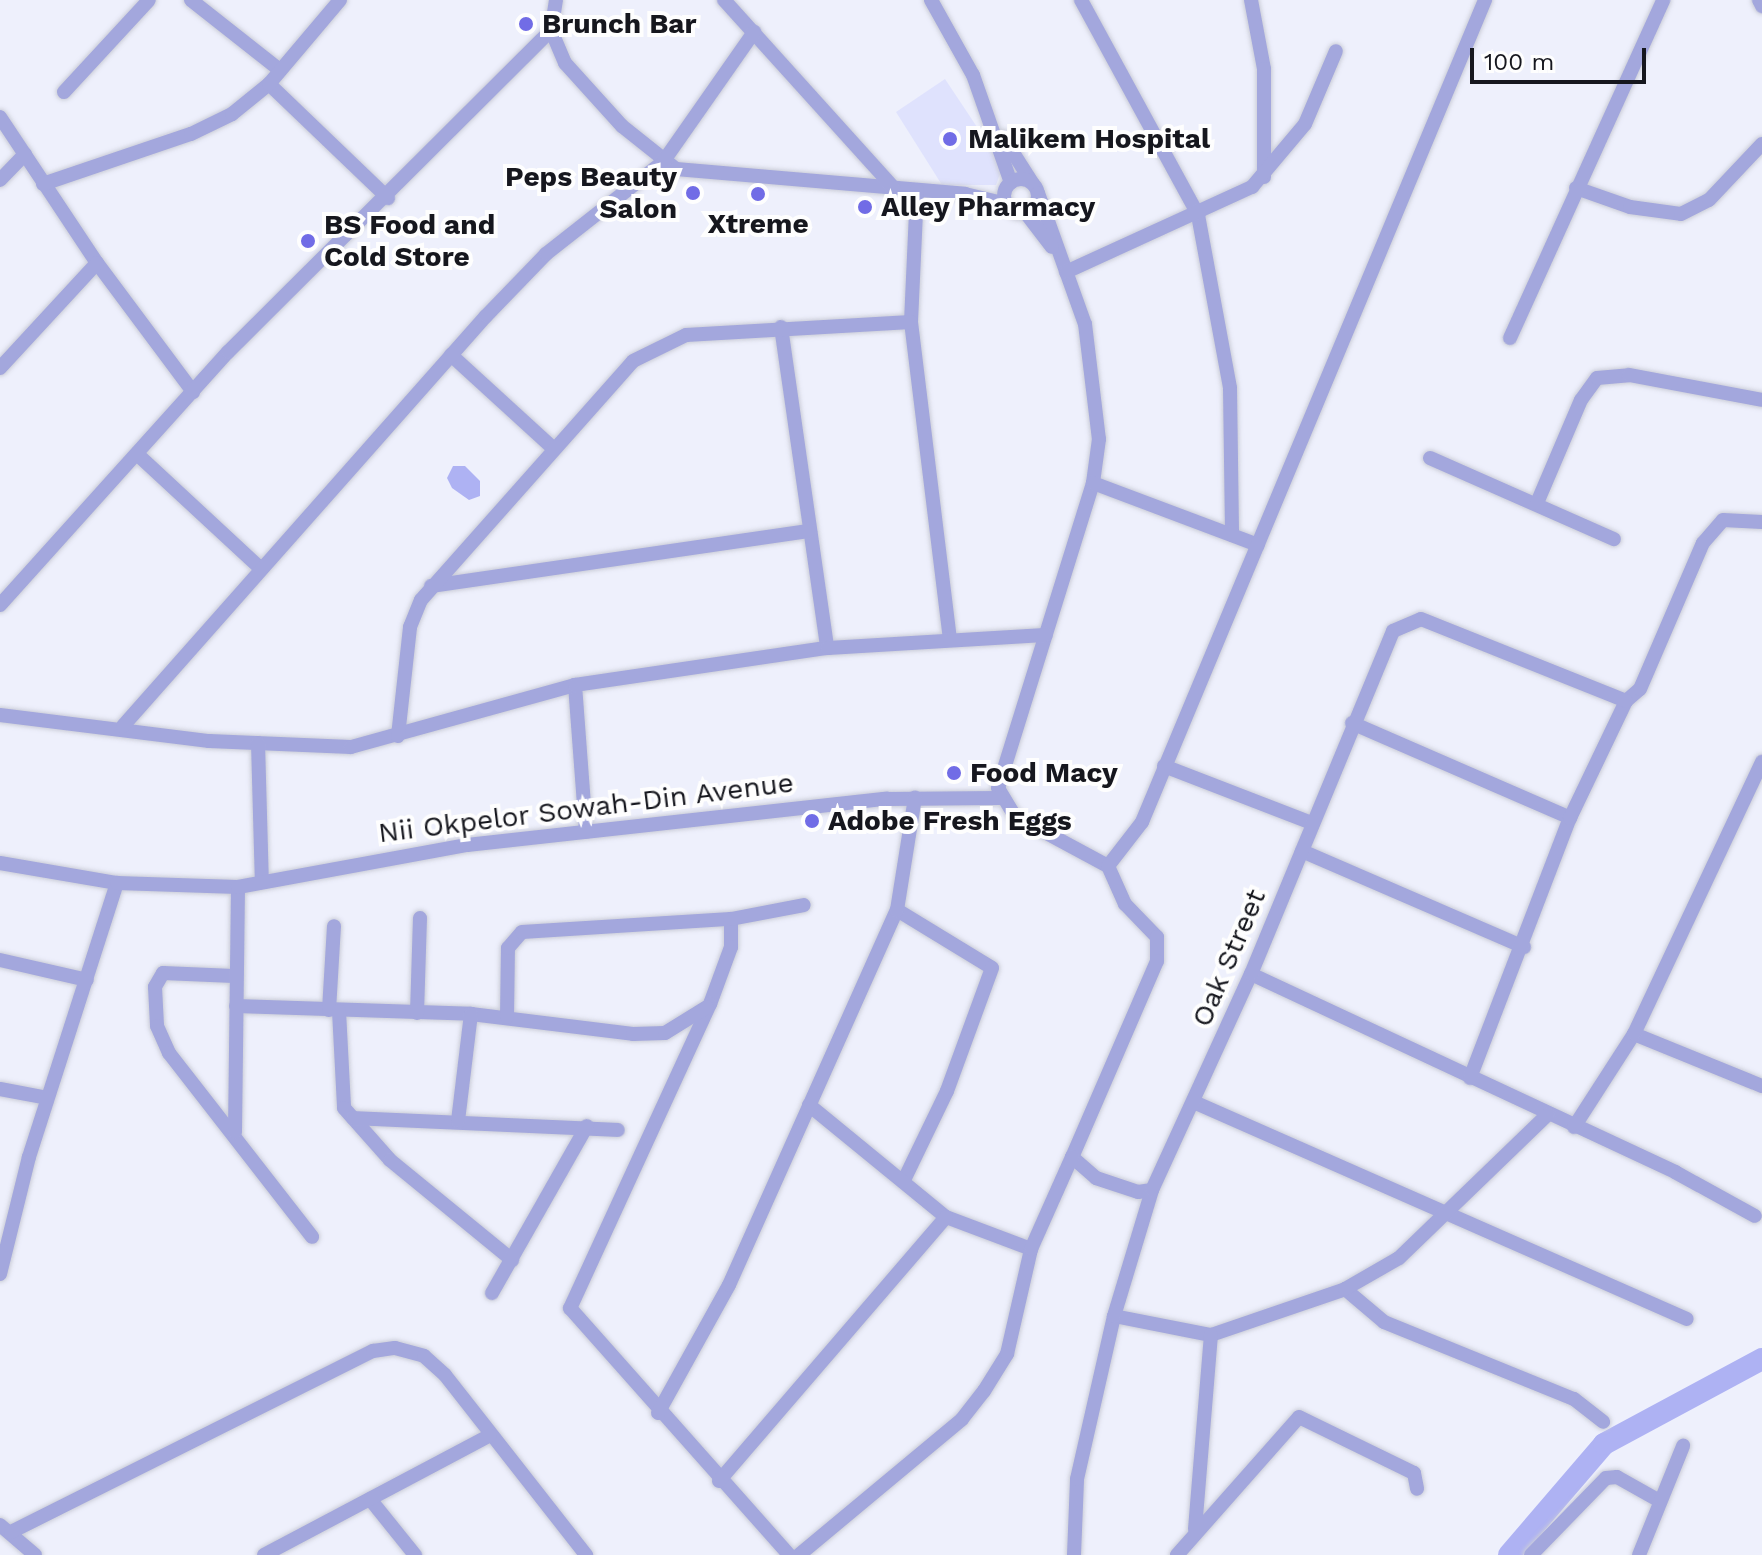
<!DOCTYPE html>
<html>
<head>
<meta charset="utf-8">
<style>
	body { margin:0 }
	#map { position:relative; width:1762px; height:1555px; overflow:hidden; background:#eef0fc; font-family:"Work Sans",sans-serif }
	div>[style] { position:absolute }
	.built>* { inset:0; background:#dfe2fd }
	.water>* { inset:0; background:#aeb2f3 }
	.river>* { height:22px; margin:-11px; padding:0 11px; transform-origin:11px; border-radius:11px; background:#aeb2f3 }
	.roads { filter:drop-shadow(0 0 2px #cbcdd8) drop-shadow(0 0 2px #cbcdd8) }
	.minor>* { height:14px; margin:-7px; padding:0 7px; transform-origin:7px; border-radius:7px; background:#a3a7dd }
	.minor>.ring { margin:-7px; padding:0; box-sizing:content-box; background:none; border:14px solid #a3a7dd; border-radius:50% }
	.dots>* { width:22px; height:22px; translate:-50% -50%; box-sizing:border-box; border:4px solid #fefefe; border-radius:50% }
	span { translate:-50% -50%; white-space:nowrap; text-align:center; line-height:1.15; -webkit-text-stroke:8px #fefefe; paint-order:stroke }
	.poi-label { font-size:28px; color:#16171e; font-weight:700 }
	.left { translate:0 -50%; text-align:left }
	.right { translate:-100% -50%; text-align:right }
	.street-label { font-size:28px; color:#16171e }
	.scale { position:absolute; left:1470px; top:48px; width:176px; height:36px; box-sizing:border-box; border:4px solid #16171e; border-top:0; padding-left:10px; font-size:24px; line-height:28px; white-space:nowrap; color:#16171e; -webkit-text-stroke:6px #fefefe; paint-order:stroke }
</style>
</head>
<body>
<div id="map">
	<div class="built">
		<div style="clip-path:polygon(945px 79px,1003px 166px,996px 185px,942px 185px,896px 112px)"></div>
	</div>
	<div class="water">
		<div style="clip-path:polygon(453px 466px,465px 466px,480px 481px,480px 496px,469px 500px,452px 488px,447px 478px)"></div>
	</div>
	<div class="river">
		<div style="left:1509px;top:1555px;width:146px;rotate:-49.4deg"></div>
		<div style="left:1604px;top:1444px;width:179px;rotate:-28.3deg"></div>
	</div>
	<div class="roads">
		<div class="minor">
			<div style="left:191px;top:0;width:113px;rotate:38.2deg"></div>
			<div style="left:556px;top:0;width:30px;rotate:99deg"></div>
			<div style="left:551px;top:30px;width:36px;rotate:67deg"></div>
			<div style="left:565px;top:63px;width:85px;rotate:47.9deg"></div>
			<div style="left:622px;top:126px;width:69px;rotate:38.5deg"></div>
			<div style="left:676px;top:169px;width:290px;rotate:4.9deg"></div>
			<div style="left:965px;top:194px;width:43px;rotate:13.4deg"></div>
			<div style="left:724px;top:0;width:252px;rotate:47.9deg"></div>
			<div style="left:931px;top:0;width:86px;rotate:60.8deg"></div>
			<div style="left:973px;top:75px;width:114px;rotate:70.6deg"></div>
			<div style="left:1081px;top:0;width:245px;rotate:61.4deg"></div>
			<div style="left:1198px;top:215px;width:176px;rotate:79.5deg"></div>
			<div style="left:1230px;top:388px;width:147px;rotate:89.2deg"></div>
			<div style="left:1251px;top:0;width:70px;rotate:79.3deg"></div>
			<div style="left:1264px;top:69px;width:108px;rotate:90deg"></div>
			<div style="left:1759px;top:0;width:7px;rotate:63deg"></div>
			<div style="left:269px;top:84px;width:165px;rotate:43.8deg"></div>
			<div style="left:64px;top:92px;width:125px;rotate:-47.3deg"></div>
			<div style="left:0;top:117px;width:175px;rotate:56.4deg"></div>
			<div style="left:97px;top:263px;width:161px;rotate:53.3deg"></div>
			<div style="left:1003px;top:137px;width:56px;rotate:57.4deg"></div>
			<div class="ring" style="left:1004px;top:179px;width:20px;height:20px"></div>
			<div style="left:0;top:180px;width:36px;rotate:-46deg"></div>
			<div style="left:43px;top:184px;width:156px;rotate:-18.7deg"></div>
			<div style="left:191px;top:134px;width:46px;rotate:-26deg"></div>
			<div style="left:232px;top:114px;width:48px;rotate:-39deg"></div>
			<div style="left:269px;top:84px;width:110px;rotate:-49.8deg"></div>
			<div style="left:1576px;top:188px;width:57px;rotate:19.4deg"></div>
			<div style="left:1630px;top:207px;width:51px;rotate:7.8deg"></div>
			<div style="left:1681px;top:214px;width:31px;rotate:-27deg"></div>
			<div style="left:1709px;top:200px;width:77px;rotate:-46.6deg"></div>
			<div style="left:917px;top:190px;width:132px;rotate:92.6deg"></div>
			<div style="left:911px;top:322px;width:319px;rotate:83deg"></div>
			<div style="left:1038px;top:193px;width:139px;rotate:70.3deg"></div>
			<div style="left:1085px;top:324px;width:116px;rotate:83.1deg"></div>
			<div style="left:1099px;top:439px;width:44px;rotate:97.8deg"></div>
			<div style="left:1093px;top:483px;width:319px;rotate:107.3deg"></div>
			<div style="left:998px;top:788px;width:33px;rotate:59deg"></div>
			<div style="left:1015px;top:816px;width:106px;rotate:28.3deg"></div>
			<div style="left:1108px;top:866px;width:42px;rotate:65.9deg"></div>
			<div style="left:1125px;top:904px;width:46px;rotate:45.9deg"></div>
			<div style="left:1157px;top:937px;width:24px;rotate:90deg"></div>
			<div style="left:1157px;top:961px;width:214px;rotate:113.4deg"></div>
			<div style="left:1072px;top:1157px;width:32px;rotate:41deg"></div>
			<div style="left:1096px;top:1178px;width:44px;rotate:18.4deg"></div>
			<div style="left:1138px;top:1192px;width:14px;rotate:-8deg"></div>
			<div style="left:1025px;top:212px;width:44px;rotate:52.4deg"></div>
			<div style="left:1066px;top:272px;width:205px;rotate:-24.6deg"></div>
			<div style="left:1252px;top:187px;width:82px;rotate:-49.9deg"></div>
			<div style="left:1305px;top:124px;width:79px;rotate:-67deg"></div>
			<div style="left:781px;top:327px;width:324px;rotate:81.8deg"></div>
			<div style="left:1510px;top:338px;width:371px;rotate:-65.6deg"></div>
			<div style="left:451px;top:355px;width:138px;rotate:42.4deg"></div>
			<div style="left:0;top:368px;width:143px;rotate:-47.3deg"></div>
			<div style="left:137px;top:454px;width:169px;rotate:42.8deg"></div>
			<div style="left:1430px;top:458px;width:201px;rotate:23.8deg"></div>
			<div style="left:1093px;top:483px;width:176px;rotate:20.6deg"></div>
			<div style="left:1537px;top:503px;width:112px;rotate:-66.9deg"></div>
			<div style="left:1581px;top:400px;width:27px;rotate:-54deg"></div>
			<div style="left:1597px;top:378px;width:32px;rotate:-5deg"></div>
			<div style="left:1629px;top:375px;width:135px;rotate:10.6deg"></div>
			<div style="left:431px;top:586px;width:383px;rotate:-8.3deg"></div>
			<div style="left:0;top:605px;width:341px;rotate:-48deg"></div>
			<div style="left:228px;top:352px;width:456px;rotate:-44.9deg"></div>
			<div style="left:575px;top:685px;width:147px;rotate:85.7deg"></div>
			<div style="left:0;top:715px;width:211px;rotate:7.1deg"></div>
			<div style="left:209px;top:741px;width:142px;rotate:2.4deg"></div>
			<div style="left:351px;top:747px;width:232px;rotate:-15.5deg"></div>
			<div style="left:575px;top:685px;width:255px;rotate:-8.4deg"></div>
			<div style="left:827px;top:648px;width:219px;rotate:-3.4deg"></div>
			<div style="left:1352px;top:723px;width:238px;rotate:23.5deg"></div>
			<div style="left:123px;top:726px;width:548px;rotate:-48.48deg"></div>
			<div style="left:486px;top:316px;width:86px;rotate:-45.9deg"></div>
			<div style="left:546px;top:254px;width:149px;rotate:-38.2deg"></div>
			<div style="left:663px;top:162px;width:159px;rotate:-55deg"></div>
			<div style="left:398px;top:736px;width:110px;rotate:-83.7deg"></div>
			<div style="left:410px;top:627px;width:29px;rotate:-68deg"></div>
			<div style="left:421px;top:600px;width:319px;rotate:-48.4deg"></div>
			<div style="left:633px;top:361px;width:59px;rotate:-26.1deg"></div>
			<div style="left:686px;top:335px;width:225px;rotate:-3.3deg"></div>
			<div style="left:258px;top:743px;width:139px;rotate:88.4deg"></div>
			<div style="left:1164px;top:766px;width:159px;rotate:21.1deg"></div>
			<div style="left:1302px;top:851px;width:242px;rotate:23.4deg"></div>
			<div style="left:0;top:863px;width:119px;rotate:9.7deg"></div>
			<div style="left:1108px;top:866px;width:56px;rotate:-52.3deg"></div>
			<div style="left:1142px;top:822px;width:891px;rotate:-67.35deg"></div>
			<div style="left:897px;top:910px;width:111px;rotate:31.4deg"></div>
			<div style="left:992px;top:968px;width:131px;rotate:110.1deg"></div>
			<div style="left:947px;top:1091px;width:97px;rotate:115.8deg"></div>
			<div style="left:731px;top:919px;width:28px;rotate:90deg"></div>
			<div style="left:731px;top:947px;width:61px;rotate:110.2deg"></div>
			<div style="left:710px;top:1004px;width:335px;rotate:114.7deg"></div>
			<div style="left:570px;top:1308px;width:330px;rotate:48.4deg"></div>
			<div style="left:0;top:960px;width:89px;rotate:12.9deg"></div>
			<div style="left:1251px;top:974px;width:468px;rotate:25deg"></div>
			<div style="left:1675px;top:1172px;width:91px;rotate:28.8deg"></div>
			<div style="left:234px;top:976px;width:71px;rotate:-177.6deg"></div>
			<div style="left:163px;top:973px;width:16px;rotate:120deg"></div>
			<div style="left:155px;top:987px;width:39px;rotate:87deg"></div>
			<div style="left:157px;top:1026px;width:30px;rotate:66deg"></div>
			<div style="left:169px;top:1053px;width:233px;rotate:52.1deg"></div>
			<div style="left:236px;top:1006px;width:235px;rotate:1.9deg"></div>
			<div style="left:471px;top:1014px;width:163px;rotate:7deg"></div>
			<div style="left:633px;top:1034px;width:32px;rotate:-2deg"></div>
			<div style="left:665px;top:1033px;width:49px;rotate:-31.8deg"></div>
			<div style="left:329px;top:1010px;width:84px;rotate:-86.6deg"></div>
			<div style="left:339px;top:1011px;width:97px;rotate:87deg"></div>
			<div style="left:344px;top:1108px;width:69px;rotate:48.5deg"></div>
			<div style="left:390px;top:1160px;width:158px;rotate:39.3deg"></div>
			<div style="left:417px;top:1013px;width:95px;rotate:-88.2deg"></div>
			<div style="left:507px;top:1017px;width:69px;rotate:-89.2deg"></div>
			<div style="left:508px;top:948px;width:21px;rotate:-49deg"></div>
			<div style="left:522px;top:932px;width:209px;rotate:-3.6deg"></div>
			<div style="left:731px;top:919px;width:74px;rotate:-10.9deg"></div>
			<div style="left:1634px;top:1034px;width:138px;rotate:22.1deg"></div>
			<div style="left:1470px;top:1078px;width:279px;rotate:-69deg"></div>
			<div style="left:1570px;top:818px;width:130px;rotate:-64.4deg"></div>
			<div style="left:1626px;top:701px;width:18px;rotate:-41deg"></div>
			<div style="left:1640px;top:689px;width:159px;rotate:-66.7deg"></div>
			<div style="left:1703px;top:543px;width:30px;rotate:-49deg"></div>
			<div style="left:1723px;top:520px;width:39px;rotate:3deg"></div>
			<div style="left:0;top:1089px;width:48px;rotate:10.8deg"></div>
			<div style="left:1196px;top:1103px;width:536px;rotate:23.75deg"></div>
			<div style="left:809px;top:1105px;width:177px;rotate:39.3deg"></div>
			<div style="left:946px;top:1217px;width:91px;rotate:20.6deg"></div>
			<div style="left:353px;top:1118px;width:265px;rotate:2.6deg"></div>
			<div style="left:458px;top:1121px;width:108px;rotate:-83.1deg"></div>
			<div style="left:1574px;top:1127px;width:111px;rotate:-57.2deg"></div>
			<div style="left:1634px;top:1034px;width:301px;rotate:-64.8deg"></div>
			<div style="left:235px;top:1132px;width:245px;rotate:-89.3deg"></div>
			<div style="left:0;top:1274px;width:121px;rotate:-76.1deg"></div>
			<div style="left:29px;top:1157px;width:288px;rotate:-72.2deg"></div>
			<div style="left:117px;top:883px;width:121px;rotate:1.9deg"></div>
			<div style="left:238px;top:887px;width:233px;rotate:-10.4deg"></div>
			<div style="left:467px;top:845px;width:423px;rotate:-6.3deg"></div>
			<div style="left:887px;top:799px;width:113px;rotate:-0.5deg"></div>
			<div style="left:1345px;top:1289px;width:51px;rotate:40.2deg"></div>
			<div style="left:1384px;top:1322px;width:205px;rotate:22.1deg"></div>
			<div style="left:1574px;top:1399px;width:37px;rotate:38deg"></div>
			<div style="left:492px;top:1293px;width:192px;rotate:-60.4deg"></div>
			<div style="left:1114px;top:1316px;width:99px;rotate:11.1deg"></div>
			<div style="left:1211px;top:1335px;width:142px;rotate:-18.9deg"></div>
			<div style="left:1345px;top:1289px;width:62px;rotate:-29.9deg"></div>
			<div style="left:1399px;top:1258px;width:207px;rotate:-44deg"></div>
			<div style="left:658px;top:1413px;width:146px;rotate:-61deg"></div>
			<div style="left:729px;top:1285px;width:411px;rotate:-65.9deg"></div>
			<div style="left:897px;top:910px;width:114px;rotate:-80.9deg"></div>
			<div style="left:719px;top:1481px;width:348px;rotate:-49.3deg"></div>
			<div style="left:370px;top:1499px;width:72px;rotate:51.2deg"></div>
			<div style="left:0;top:1525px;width:46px;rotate:40.6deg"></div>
			<div style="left:1195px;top:1529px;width:195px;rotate:-85.3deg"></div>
			<div style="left:11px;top:1532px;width:405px;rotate:-26.6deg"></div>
			<div style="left:373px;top:1351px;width:22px;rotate:-8deg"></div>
			<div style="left:395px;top:1348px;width:30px;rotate:15deg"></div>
			<div style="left:424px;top:1356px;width:28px;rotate:42deg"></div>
			<div style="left:445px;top:1375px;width:229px;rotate:51.9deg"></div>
			<div style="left:264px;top:1555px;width:255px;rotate:-27.9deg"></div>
			<div style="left:799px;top:1555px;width:212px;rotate:-39.8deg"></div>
			<div style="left:962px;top:1419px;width:36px;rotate:-52deg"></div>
			<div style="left:984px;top:1391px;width:44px;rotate:-58.1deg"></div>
			<div style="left:1007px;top:1354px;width:108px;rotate:-77.1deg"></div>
			<div style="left:1031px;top:1249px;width:101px;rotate:-66deg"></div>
			<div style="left:1074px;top:1555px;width:76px;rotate:-87.7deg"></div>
			<div style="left:1077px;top:1479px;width:167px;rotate:-77.2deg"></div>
			<div style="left:1114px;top:1316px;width:132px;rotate:-73.2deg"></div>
			<div style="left:1152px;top:1190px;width:238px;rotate:-65.4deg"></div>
			<div style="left:1251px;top:974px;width:371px;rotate:-67.5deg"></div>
			<div style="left:1393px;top:631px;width:30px;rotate:-23deg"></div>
			<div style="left:1421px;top:619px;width:221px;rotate:21.8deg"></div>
			<div style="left:1177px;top:1555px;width:184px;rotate:-48.5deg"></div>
			<div style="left:1299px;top:1417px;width:128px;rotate:26deg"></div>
			<div style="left:1414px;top:1473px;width:16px;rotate:79deg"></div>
			<div style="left:1531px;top:1555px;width:107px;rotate:-45.8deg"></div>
			<div style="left:1606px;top:1478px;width:11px;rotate:-5deg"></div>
			<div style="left:1617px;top:1477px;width:47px;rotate:29.3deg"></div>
			<div style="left:1639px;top:1555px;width:118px;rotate:-68deg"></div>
		</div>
	</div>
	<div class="dots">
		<div style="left:526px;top:24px;background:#716ce6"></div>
		<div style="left:950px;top:139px;background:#716ce6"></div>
		<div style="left:693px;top:193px;background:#716ce6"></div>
		<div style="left:758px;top:194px;background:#716ce6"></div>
		<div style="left:865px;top:207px;background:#716ce6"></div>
		<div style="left:308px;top:241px;background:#716ce6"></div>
		<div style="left:954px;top:773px;background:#716ce6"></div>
		<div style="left:812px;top:821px;background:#716ce6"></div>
	</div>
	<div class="poi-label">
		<span class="left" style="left:542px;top:24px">Brunch Bar</span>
		<span class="left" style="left:968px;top:139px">Malikem Hospital</span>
		<span class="right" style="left:677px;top:193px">Peps Beauty<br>Salon</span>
		<span class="left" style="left:881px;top:207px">Alley Pharmacy</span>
		<span style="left:758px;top:224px">Xtreme</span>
		<span class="left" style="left:324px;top:241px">BS Food and<br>Cold Store</span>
		<span class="left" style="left:970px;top:773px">Food Macy</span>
		<span class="left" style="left:828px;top:821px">Adobe Fresh Eggs</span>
	</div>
	<div class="street-label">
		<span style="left:586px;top:808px;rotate:-7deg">Nii Okpelor Sowah-Din Avenue</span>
		<span style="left:1229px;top:958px;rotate:-67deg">Oak Street</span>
	</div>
	<div class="scale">100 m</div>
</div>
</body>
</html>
